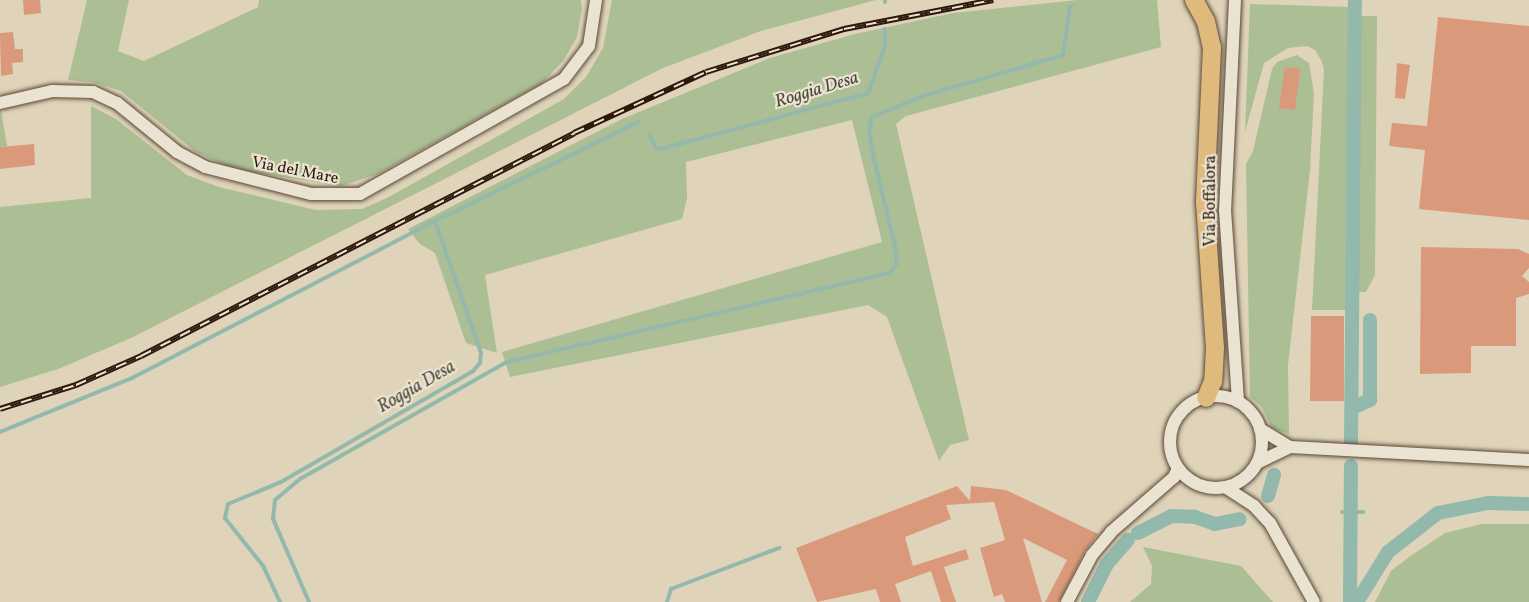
<!DOCTYPE html>
<html>
<head>
<meta charset="utf-8">
<style>
	body { margin:0 }
	#map { position:relative; width:1529px; height:602px; overflow:hidden; background:#dfd4b9; font-family:Vollkorn,serif }
	div>[style] { position:absolute }
	.green>* { inset:0; background:#acbe94 }
	.stream>* { height:4px; margin:-2px; padding:0 2px; transform-origin:2px; border-radius:2px; background:#93b8ac }
	.canal>* { height:14px; margin:-7px; padding:0 7px; transform-origin:7px; border-radius:7px; background:#93b8ac }
	.building>* { inset:0; background:#da997b }
	.roads { filter:drop-shadow(0 0 2px #5a4736) drop-shadow(0 0 2px #5a4736) }
	.minor>* { height:12px; margin:-6px; padding:0 6px; transform-origin:6px; border-radius:6px; background:#eae3d2 }
	.minor>.ring { margin:-6px; padding:0; box-sizing:content-box; background:none; border:12px solid #eae3d2; border-radius:50% }
	.highway>* { height:18px; margin:-9px; padding:0 9px; transform-origin:9px; border-radius:9px; background:#e0ba7c }
	.rail>* { height:6px; margin-top:-3px; transform-origin:0; background:repeating-linear-gradient(90deg,#eae3d2 0 11px,#2d180b 0 22px); box-sizing:border-box; border-block:2px solid #2d180b }
	span { translate:-50% -50%; white-space:nowrap; text-align:center; line-height:1.15; -webkit-text-stroke:4.5px #eae3d2; paint-order:stroke }
	.street-label { font-size:16px; color:#2d180b }
	.water-label { font-size:18px; color:#4c483b; font-style:italic }
</style>
</head>
<body>
<div id="map">
	<div class="green">
		<div style="clip-path:polygon(87px 0,129px 0,118px 51px,144px 61px,258px 7px,259px 0,581px 0,582px 9px,577px 37px,563px 61px,542px 83px,378px 174px,341px 186px,234px 169px,196px 152px,121px 91px,92px 82px,68px 80px)"></div>
		<div style="clip-path:polygon(612px 0,876px 0,761px 31px,663px 68px,131px 338px,58px 369px,0 387px,0 207px,91px 198px,91px 106px,116px 119px,187px 175px,219px 187px,316px 210px,362px 209px,387px 198px,564px 99px,586px 77px,603px 48px)"></div>
		<div style="clip-path:polygon(1077px 0,1157px 0,1161px 47px,906px 116px,896px 124px,969px 440px,950px 445px,939px 461px,887px 317px,868px 305px,510px 377px,502px 352px,882px 242px,852px 120px,686px 162px,687px 198px,682px 219px,485px 275px,497px 353px,466px 343px,435px 253px,420px 244px,408px 229px,622px 119px,770px 58px,855px 34px,953px 13px)"></div>
		<div style="clip-path:polygon(1250px 4px,1350px 7px,1346px 310px,1312px 310px,1324px 69px,1321px 60px,1315px 50px,1307px 46px,1288px 48px,1264px 63px,1245px 132px)"></div>
		<div style="clip-path:polygon(1359px 16px,1377px 16px,1375px 275px,1366px 292px,1357px 292px)"></div>
		<div style="clip-path:polygon(1297px 55px,1309px 63px,1314px 93px,1310px 170px,1288px 365px,1289px 434px,1272px 428px,1262px 407px,1250px 397px,1246px 164px,1253px 151px,1272px 69px,1277px 62px)"></div>
		<div style="clip-path:polygon(0 110px,1px 110px,7px 146px,0 147px)"></div>
		<div style="clip-path:polygon(1482px 524px,1529px 524px,1529px 602px,1375px 602px,1391px 571px,1409px 557px,1445px 533px)"></div>
		<div style="clip-path:polygon(1143px 547px,1241px 566px,1273px 602px,1130px 602px,1151px 584px,1152px 566px)"></div>
	</div>
	<div class="stream">
		<div style="left:885px;top:0;width:2px;rotate:90deg"></div>
		<div style="left:649px;top:135px;width:15px;rotate:62deg"></div>
		<div style="left:656px;top:148px;width:5px;rotate:11deg"></div>
		<div style="left:661px;top:149px;width:214px;rotate:-15.1deg"></div>
		<div style="left:868px;top:93px;width:50px;rotate:-70.1deg"></div>
		<div style="left:885px;top:46px;width:17px;rotate:-90deg"></div>
		<div style="left:0;top:432px;width:143px;rotate:-22.2deg"></div>
		<div style="left:132px;top:378px;width:341px;rotate:-27.4deg"></div>
		<div style="left:435px;top:221px;width:227px;rotate:-25.9deg"></div>
		<div style="left:1342px;top:512px;width:21px"></div>
		<div style="left:280px;top:602px;width:38px;rotate:-115deg"></div>
		<div style="left:264px;top:567px;width:63px;rotate:-128.5deg"></div>
		<div style="left:225px;top:518px;width:14px;rotate:-78deg"></div>
		<div style="left:228px;top:504px;width:57px;rotate:-22.5deg"></div>
		<div style="left:281px;top:482px;width:222px;rotate:-30deg"></div>
		<div style="left:473px;top:371px;width:11px;rotate:-49deg"></div>
		<div style="left:480px;top:363px;width:10px;rotate:-84deg"></div>
		<div style="left:481px;top:353px;width:140px;rotate:-109.2deg"></div>
		<div style="left:309px;top:602px;width:90px;rotate:-113.4deg"></div>
		<div style="left:273px;top:519px;width:19px;rotate:-84deg"></div>
		<div style="left:275px;top:500px;width:33px;rotate:-40deg"></div>
		<div style="left:300px;top:479px;width:238px;rotate:-29.5deg"></div>
		<div style="left:507px;top:362px;width:393px;rotate:-13.1deg"></div>
		<div style="left:890px;top:273px;width:12px;rotate:-55deg"></div>
		<div style="left:897px;top:263px;width:17px;rotate:-97deg"></div>
		<div style="left:895px;top:246px;width:89px;rotate:-103.6deg"></div>
		<div style="left:874px;top:159px;width:29px;rotate:-100deg"></div>
		<div style="left:869px;top:130px;width:13px;rotate:-77deg"></div>
		<div style="left:872px;top:117px;width:55px;rotate:-22.4deg"></div>
		<div style="left:923px;top:96px;width:146px;rotate:-16.3deg"></div>
		<div style="left:1063px;top:55px;width:49px;rotate:-81.9deg"></div>
		<div style="left:667px;top:602px;width:14px;rotate:-73deg"></div>
		<div style="left:671px;top:589px;width:116px;rotate:-20.8deg"></div>
	</div>
	<div class="canal">
		<div style="left:1352px;top:408px;width:20px;rotate:-24deg"></div>
		<div style="left:1370px;top:400px;width:80px;rotate:-90deg"></div>
		<div style="left:1351px;top:444px;width:444px;rotate:-89.5deg"></div>
		<div style="left:1268px;top:496px;width:22px;rotate:-74deg"></div>
		<div style="left:1138px;top:533px;width:37px;rotate:-27deg"></div>
		<div style="left:1171px;top:516px;width:24px;rotate:2deg"></div>
		<div style="left:1195px;top:517px;width:21px;rotate:19deg"></div>
		<div style="left:1215px;top:524px;width:25px;rotate:-11deg"></div>
		<div style="left:1088px;top:602px;width:42px;rotate:-63.4deg"></div>
		<div style="left:1107px;top:564px;width:32px;rotate:-49deg"></div>
		<div style="left:1350px;top:602px;width:136px;rotate:-89.6deg"></div>
		<div style="left:1357px;top:602px;width:59px;rotate:-58.2deg"></div>
		<div style="left:1388px;top:552px;width:63px;rotate:-38deg"></div>
		<div style="left:1438px;top:513px;width:51px;rotate:-11.3deg"></div>
		<div style="left:1488px;top:503px;width:41px;rotate:1.4deg"></div>
	</div>
	<div class="building">
		<div style="clip-path:polygon(23px 0,40px 0,41px 13px,24px 15px)"></div>
		<div style="clip-path:polygon(1438px 17px,1529px 26px,1529px 220px,1419px 209px,1425px 150px,1389px 146px,1392px 123px,1427px 126px)"></div>
		<div style="clip-path:polygon(13px 32px,15px 49px,23px 49px,23px 62px,12px 63px,13px 74px,1px 76px,0 33px)"></div>
		<div style="clip-path:polygon(1397px 63px,1410px 65px,1405px 99px,1395px 98px)"></div>
		<div style="clip-path:polygon(1285px 67px,1300px 69px,1295px 110px,1279px 108px)"></div>
		<div style="clip-path:polygon(34px 144px,35px 165px,0 169px,0 147px)"></div>
		<div style="clip-path:polygon(1421px 247px,1518px 249px,1529px 254px,1529px 268px,1522px 276px,1529px 282px,1529px 294px,1516px 298px,1516px 346px,1471px 346px,1471px 373px,1420px 374px)"></div>
		<div style="clip-path:polygon(1311px 316px,1344px 316px,1344px 401px,1310px 401px)"></div>
		<div style="clip-path:polygon(957px 486px,970px 501px,971px 486px,1006px 490px,1098px 534px,1085px 551px,1059px 602px,1045px 602px,1067px 560px,1023px 538px,1042px 602px,1005px 602px,1002px 594px,994px 597px,980px 548px,1005px 540px,994px 502px,946px 505px,951px 519px,905px 537px,913px 566px,966px 549px,969px 559px,944px 567px,956px 602px,941px 602px,931px 571px,895px 584px,901px 602px,880px 602px,876px 589px,817px 602px,796px 548px)"></div>
	</div>
	<div class="roads">
		<div class="minor">
			<div style="left:1235px;top:0;width:210px;rotate:92.7deg"></div>
			<div style="left:1225px;top:210px;width:192px;rotate:86.1deg"></div>
			<div style="left:0;top:103px;width:53px;rotate:-13deg"></div>
			<div style="left:52px;top:91px;width:41px;rotate:1.4deg"></div>
			<div style="left:93px;top:92px;width:26px;rotate:25deg"></div>
			<div style="left:117px;top:103px;width:77px;rotate:39.2deg"></div>
			<div style="left:177px;top:152px;width:32px;rotate:28deg"></div>
			<div style="left:205px;top:167px;width:109px;rotate:14.3deg"></div>
			<div style="left:311px;top:194px;width:49px"></div>
			<div style="left:360px;top:194px;width:234px;rotate:-29.4deg"></div>
			<div style="left:564px;top:79px;width:41px;rotate:-52.9deg"></div>
			<div style="left:589px;top:46px;width:47px;rotate:-81.3deg"></div>
			<div class="ring" style="left:1170px;top:396px;width:80px;height:80px"></div>
			<div style="left:1260px;top:429px;width:35px;rotate:31deg"></div>
			<div style="left:1290px;top:447px;width:239px;rotate:3.1deg"></div>
			<div style="left:1257px;top:463px;width:37px;rotate:-26deg"></div>
			<div style="left:1225px;top:487px;width:35px;rotate:33deg"></div>
			<div style="left:1254px;top:506px;width:23px;rotate:47deg"></div>
			<div style="left:1270px;top:523px;width:90px;rotate:60.9deg"></div>
			<div style="left:1067px;top:602px;width:53px;rotate:-62deg"></div>
			<div style="left:1092px;top:555px;width:30px;rotate:-50deg"></div>
			<div style="left:1111px;top:532px;width:84px;rotate:-41.1deg"></div>
			<div style="left:1174px;top:477px;width:10px;rotate:-66deg"></div>
		</div>
		<div class="highway">
			<div style="left:1194px;top:0;width:25px;rotate:61deg"></div>
			<div style="left:1206px;top:22px;width:26px;rotate:77deg"></div>
			<div style="left:1212px;top:47px;width:155px;rotate:92.6deg"></div>
			<div style="left:1205px;top:202px;width:146px;rotate:86.1deg"></div>
			<div style="left:1215px;top:348px;width:33px;rotate:93deg"></div>
			<div style="left:1213px;top:381px;width:18px;rotate:112deg"></div>
		</div>
	</div>
	<div class="rail">
		<div style="left:0;top:409px;width:80px;rotate:-17.5deg"></div>
		<div style="left:76px;top:385px;width:71px;rotate:-24deg"></div>
		<div style="left:141px;top:356px;width:487px;rotate:-27.2deg"></div>
		<div style="left:574px;top:133px;width:145px;rotate:-24.8deg"></div>
		<div style="left:706px;top:72px;width:145px;rotate:-17.3deg"></div>
		<div style="left:844px;top:29px;width:152px;rotate:-11deg"></div>
	</div>
	<div class="street-label">
		<span style="left:295px;top:171px;rotate:11deg">Via del Mare</span>
		<span style="left:1211px;top:201px;rotate:-90deg">Via Boffalora</span>
	</div>
	<div class="water-label">
		<span style="left:817px;top:91px;rotate:-17deg">Roggia Desa</span>
		<span style="left:417px;top:388px;rotate:-30deg">Roggia Desa</span>
	</div>
</div>
</body>
</html>
